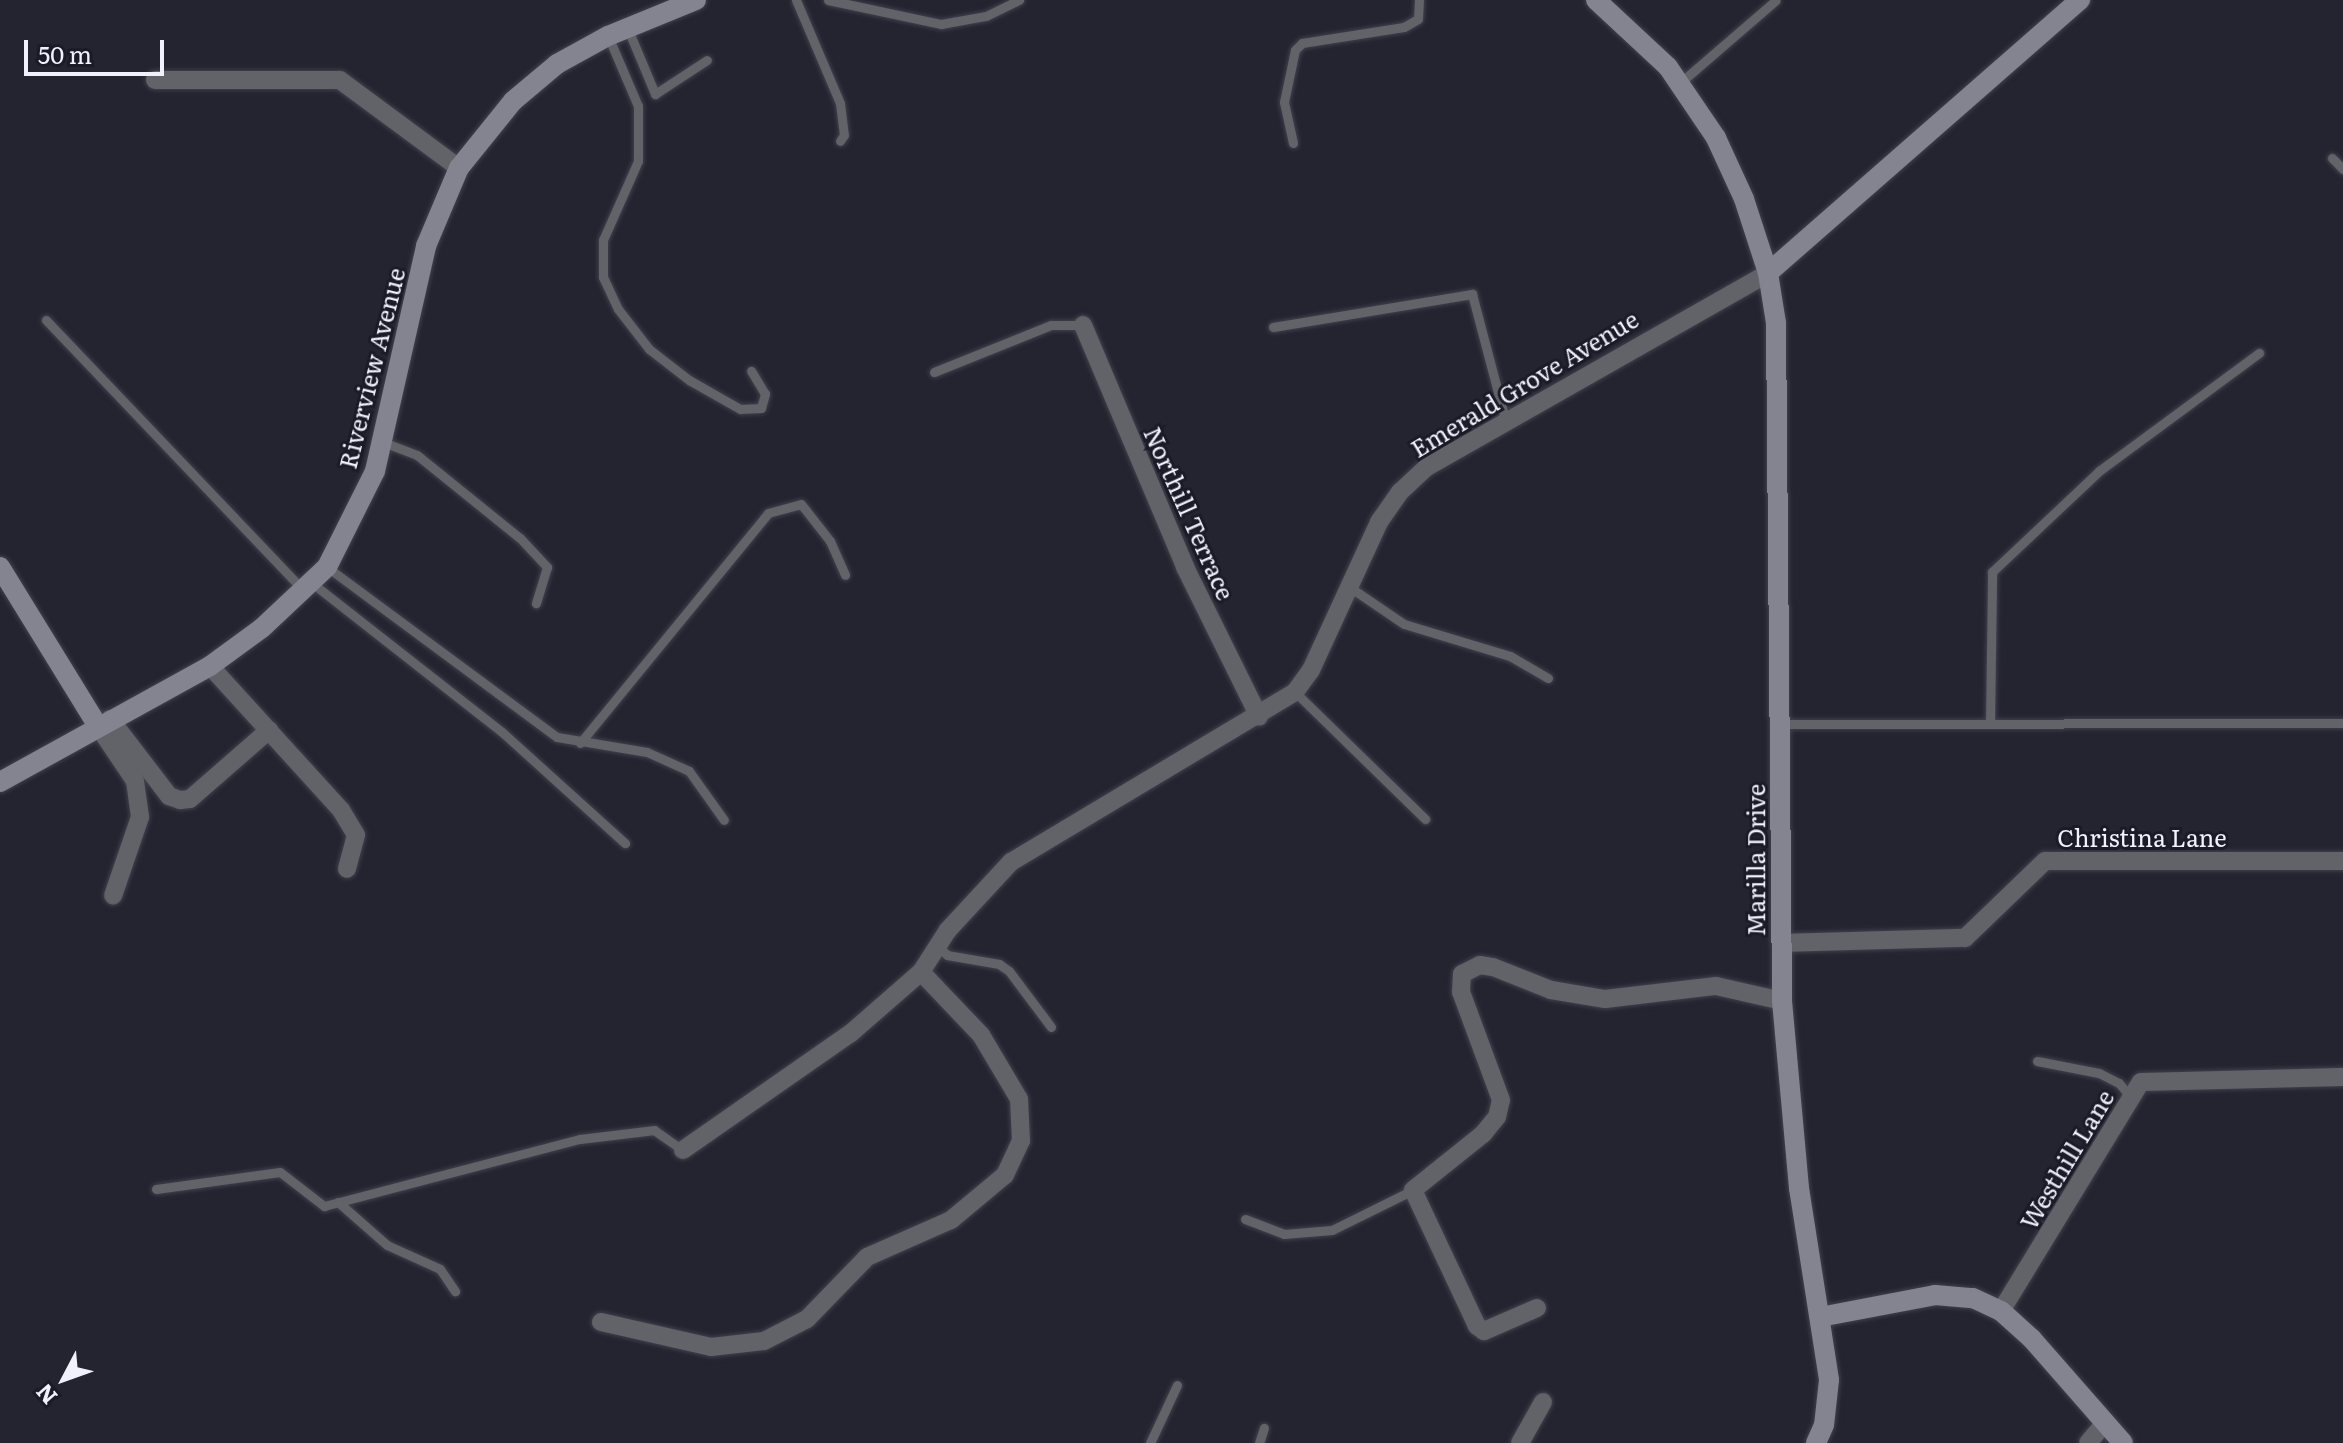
<!DOCTYPE html>
<html>
<head>
<meta charset="utf-8">
<style>
	body { margin:0 }
	#map { position:relative; width:2343px; height:1443px; overflow:hidden; background:#242431; font-family:Literata,serif }
	div>[style] { position:absolute }
	.roads { filter:drop-shadow(0 0 2px #41414d) drop-shadow(0 0 2px #41414d) }
	.lane>* { height:9px; margin:-4.5px; padding:0 4.5px; transform-origin:4.5px; border-radius:4.5px; background:#626269 }
	.street>* { height:18px; margin:-9px; padding:0 9px; transform-origin:9px; border-radius:9px; background:#626269 }
	.secondary>* { height:20px; margin:-10px; padding:0 10px; transform-origin:10px; border-radius:10px; background:#848490 }
	span { translate:-50% -50%; white-space:nowrap; text-align:center; line-height:1.15; -webkit-text-stroke:6px #1b1a27; paint-order:stroke }
	.street-label { font-size:24px; color:#f1f1fb }
	.north { position:absolute; left:24px; top:1339px; width:80px; height:80px; -webkit-text-stroke:6px #1b1a27; paint-order:stroke; rotate:229deg; font-size:22px; font-weight:700; line-height:32px; text-align:center; color:#f1f1fb }
	.north::after { content:''; display:block; margin:auto; width:28px; height:36px; background:#f1f1fb; clip-path:polygon(50% 0,100% 100%,50% 72%,0 100%) }
	.scale { position:absolute; left:24px; top:40px; width:140px; height:36px; box-sizing:border-box; border:4px solid #f1f1fb; border-top:0; padding-left:10px; font-size:24px; line-height:28px; white-space:nowrap; color:#f1f1fb; -webkit-text-stroke:6px #1b1a27; paint-order:stroke }
</style>
</head>
<body>
<div id="map">
	<div class="roads">
		<div class="lane">
			<div style="left:796px;top:0;width:112px;rotate:66.9deg"></div>
			<div style="left:840px;top:103px;width:32px;rotate:83deg"></div>
			<div style="left:844px;top:135px;width:7px;rotate:124deg"></div>
			<div style="left:828px;top:0;width:116px;rotate:12deg"></div>
			<div style="left:941px;top:24px;width:46px;rotate:-10.1deg"></div>
			<div style="left:986px;top:16px;width:37px;rotate:-26deg"></div>
			<div style="left:627px;top:27px;width:73px;rotate:67.3deg"></div>
			<div style="left:655px;top:94px;width:62px;rotate:-33.2deg"></div>
			<div style="left:608px;top:36px;width:76px;rotate:66.8deg"></div>
			<div style="left:638px;top:106px;width:55px;rotate:90deg"></div>
			<div style="left:638px;top:161px;width:86px;rotate:113.9deg"></div>
			<div style="left:603px;top:240px;width:37px;rotate:90deg"></div>
			<div style="left:603px;top:277px;width:35px;rotate:65deg"></div>
			<div style="left:618px;top:309px;width:51px;rotate:52.2deg"></div>
			<div style="left:649px;top:349px;width:51px;rotate:37.8deg"></div>
			<div style="left:689px;top:380px;width:59px;rotate:29.6deg"></div>
			<div style="left:740px;top:409px;width:21px;rotate:-3deg"></div>
			<div style="left:761px;top:408px;width:15px;rotate:-74deg"></div>
			<div style="left:765px;top:394px;width:27px;rotate:-121deg"></div>
			<div style="left:1681px;top:82px;width:125px;rotate:-40.8deg"></div>
			<div style="left:1293px;top:143px;width:42px;rotate:-102.4deg"></div>
			<div style="left:1284px;top:102px;width:53px;rotate:-78.1deg"></div>
			<div style="left:1295px;top:50px;width:10px;rotate:-45deg"></div>
			<div style="left:1302px;top:43px;width:103px;rotate:-8.9deg"></div>
			<div style="left:1404px;top:27px;width:16px;rotate:-30deg"></div>
			<div style="left:1418px;top:19px;width:19px;rotate:-87deg"></div>
			<div style="left:2332px;top:158px;width:16px;rotate:45deg"></div>
			<div style="left:46px;top:320px;width:371px;rotate:46.4deg"></div>
			<div style="left:1273px;top:327px;width:202px;rotate:-9.4deg"></div>
			<div style="left:1472px;top:294px;width:129px;rotate:75.2deg"></div>
			<div style="left:934px;top:372px;width:126px;rotate:-21.9deg"></div>
			<div style="left:1051px;top:325px;width:32px"></div>
			<div style="left:383px;top:442px;width:36px;rotate:21deg"></div>
			<div style="left:417px;top:455px;width:132px;rotate:38.9deg"></div>
			<div style="left:520px;top:538px;width:40px;rotate:47deg"></div>
			<div style="left:547px;top:567px;width:38px;rotate:107deg"></div>
			<div style="left:327px;top:567px;width:286px;rotate:36.5deg"></div>
			<div style="left:557px;top:737px;width:91px;rotate:9.5deg"></div>
			<div style="left:647px;top:752px;width:46px;rotate:24.3deg"></div>
			<div style="left:689px;top:771px;width:60px;rotate:54.5deg"></div>
			<div style="left:312px;top:583px;width:241px;rotate:38.1deg"></div>
			<div style="left:502px;top:732px;width:166px;rotate:42.1deg"></div>
			<div style="left:1351px;top:588px;width:64px;rotate:34.2deg"></div>
			<div style="left:1404px;top:624px;width:111px;rotate:16.8deg"></div>
			<div style="left:1510px;top:656px;width:44px;rotate:30.1deg"></div>
			<div style="left:1295px;top:692px;width:182px;rotate:44.3deg"></div>
			<div style="left:1781px;top:724px;width:562px;rotate:-0.1deg"></div>
			<div style="left:1990px;top:724px;width:152px;rotate:-89.2deg"></div>
			<div style="left:1992px;top:572px;width:147px;rotate:-43.3deg"></div>
			<div style="left:2099px;top:471px;width:199px;rotate:-36.4deg"></div>
			<div style="left:580px;top:743px;width:297px;rotate:-50.7deg"></div>
			<div style="left:768px;top:513px;width:34px;rotate:-15deg"></div>
			<div style="left:801px;top:504px;width:47px;rotate:51.9deg"></div>
			<div style="left:830px;top:541px;width:37px;rotate:66deg"></div>
			<div style="left:938px;top:946px;width:13px;rotate:45deg"></div>
			<div style="left:947px;top:955px;width:53px;rotate:9.8deg"></div>
			<div style="left:999px;top:964px;width:12px;rotate:35deg"></div>
			<div style="left:1009px;top:971px;width:70px;rotate:53.1deg"></div>
			<div style="left:2037px;top:1061px;width:63px;rotate:11deg"></div>
			<div style="left:2099px;top:1073px;width:22px;rotate:27deg"></div>
			<div style="left:2119px;top:1083px;width:19px;rotate:51deg"></div>
			<div style="left:156px;top:1189px;width:125px;rotate:-7.8deg"></div>
			<div style="left:280px;top:1172px;width:56px;rotate:37.7deg"></div>
			<div style="left:324px;top:1206px;width:265px;rotate:-14.7deg"></div>
			<div style="left:580px;top:1139px;width:75px;rotate:-6.9deg"></div>
			<div style="left:654px;top:1130px;width:35px;rotate:35deg"></div>
			<div style="left:338px;top:1202px;width:65px;rotate:41.3deg"></div>
			<div style="left:387px;top:1245px;width:58px;rotate:24.4deg"></div>
			<div style="left:440px;top:1269px;width:27px;rotate:56deg"></div>
			<div style="left:1245px;top:1219px;width:42px;rotate:21deg"></div>
			<div style="left:1284px;top:1234px;width:48px;rotate:-4.8deg"></div>
			<div style="left:1332px;top:1230px;width:90px;rotate:-26.3deg"></div>
			<div style="left:1150px;top:1443px;width:64px;rotate:-65deg"></div>
			<div style="left:1259px;top:1443px;width:16px;rotate:-72deg"></div>
		</div>
		<div class="street">
			<div style="left:155px;top:80px;width:185px"></div>
			<div style="left:340px;top:80px;width:148px;rotate:36.5deg"></div>
			<div style="left:1083px;top:325px;width:263px;rotate:67.1deg"></div>
			<div style="left:1185px;top:567px;width:167px;rotate:63.7deg"></div>
			<div style="left:210px;top:666px;width:195px;rotate:47.7deg"></div>
			<div style="left:341px;top:810px;width:29px;rotate:59deg"></div>
			<div style="left:356px;top:835px;width:35px;rotate:105deg"></div>
			<div style="left:110px;top:719px;width:97px;rotate:52.5deg"></div>
			<div style="left:169px;top:796px;width:12px;rotate:20deg"></div>
			<div style="left:180px;top:800px;width:10px;rotate:-6deg"></div>
			<div style="left:190px;top:799px;width:105px;rotate:-41.1deg"></div>
			<div style="left:98px;top:726px;width:66px;rotate:56.1deg"></div>
			<div style="left:135px;top:781px;width:36px;rotate:82deg"></div>
			<div style="left:140px;top:817px;width:83px;rotate:108.9deg"></div>
			<div style="left:1781px;top:943px;width:184px;rotate:-1.6deg"></div>
			<div style="left:1965px;top:938px;width:111px;rotate:-43.9deg"></div>
			<div style="left:2045px;top:861px;width:298px"></div>
			<div style="left:683px;top:1150px;width:205px;rotate:-34.9deg"></div>
			<div style="left:851px;top:1033px;width:93px;rotate:-41.1deg"></div>
			<div style="left:921px;top:972px;width:50px;rotate:-57.3deg"></div>
			<div style="left:948px;top:930px;width:93px;rotate:-47.2deg"></div>
			<div style="left:1011px;top:862px;width:331px;rotate:-30.9deg"></div>
			<div style="left:1295px;top:692px;width:27px;rotate:-54deg"></div>
			<div style="left:1311px;top:670px;width:163px;rotate:-65.3deg"></div>
			<div style="left:1379px;top:522px;width:37px;rotate:-55deg"></div>
			<div style="left:1400px;top:492px;width:37px;rotate:-43deg"></div>
			<div style="left:1427px;top:467px;width:392px;rotate:-29.6deg"></div>
			<div style="left:1537px;top:1308px;width:58px;rotate:156.5deg"></div>
			<div style="left:1484px;top:1331px;width:9px;rotate:-144deg"></div>
			<div style="left:1477px;top:1326px;width:150px;rotate:-115.2deg"></div>
			<div style="left:1413px;top:1190px;width:90px;rotate:-38.7deg"></div>
			<div style="left:1483px;top:1134px;width:22px;rotate:-51deg"></div>
			<div style="left:1497px;top:1117px;width:17px;rotate:-77deg"></div>
			<div style="left:1501px;top:1100px;width:115px;rotate:-110.3deg"></div>
			<div style="left:1461px;top:992px;width:18px;rotate:-87deg"></div>
			<div style="left:1462px;top:974px;width:20px;rotate:-27deg"></div>
			<div style="left:1480px;top:965px;width:13px;rotate:9deg"></div>
			<div style="left:1493px;top:967px;width:62px;rotate:21.6deg"></div>
			<div style="left:1551px;top:990px;width:55px;rotate:9.5deg"></div>
			<div style="left:1605px;top:999px;width:112px;rotate:-6.7deg"></div>
			<div style="left:1716px;top:986px;width:68px;rotate:12.8deg"></div>
			<div style="left:2001px;top:1311px;width:268px;rotate:-58.6deg"></div>
			<div style="left:2141px;top:1082px;width:202px;rotate:-1.4deg"></div>
			<div style="left:601px;top:1322px;width:113px;rotate:12.8deg"></div>
			<div style="left:711px;top:1347px;width:53px;rotate:-6.5deg"></div>
			<div style="left:764px;top:1341px;width:48px;rotate:-27.1deg"></div>
			<div style="left:807px;top:1319px;width:86px;rotate:-45.9deg"></div>
			<div style="left:867px;top:1257px;width:92px;rotate:-23.8deg"></div>
			<div style="left:951px;top:1220px;width:70px;rotate:-39.8deg"></div>
			<div style="left:1005px;top:1175px;width:38px;rotate:-65deg"></div>
			<div style="left:1021px;top:1141px;width:42px;rotate:-92.7deg"></div>
			<div style="left:1019px;top:1099px;width:74px;rotate:-120.7deg"></div>
			<div style="left:981px;top:1035px;width:87px;rotate:-133.6deg"></div>
			<div style="left:1520px;top:1443px;width:47px;rotate:-60.7deg"></div>
			<div style="left:2088px;top:1443px;width:23px;rotate:-50deg"></div>
		</div>
		<div class="secondary">
			<div style="left:1596px;top:0;width:98px;rotate:42.9deg"></div>
			<div style="left:1668px;top:67px;width:86px;rotate:55.9deg"></div>
			<div style="left:1716px;top:138px;width:67px;rotate:65.3deg"></div>
			<div style="left:1744px;top:199px;width:78px;rotate:72deg"></div>
			<div style="left:1768px;top:273px;width:51px;rotate:80.9deg"></div>
			<div style="left:1776px;top:323px;width:678px;rotate:89.49deg"></div>
			<div style="left:1782px;top:1001px;width:188px;rotate:84.8deg"></div>
			<div style="left:1799px;top:1188px;width:194px;rotate:81.1deg"></div>
			<div style="left:1829px;top:1380px;width:45px;rotate:96.3deg"></div>
			<div style="left:1824px;top:1425px;width:20px;rotate:114deg"></div>
			<div style="left:1768px;top:273px;width:415px;rotate:-41.2deg"></div>
			<div style="left:0;top:567px;width:187px;rotate:58.4deg"></div>
			<div style="left:0;top:782px;width:240px;rotate:-28.9deg"></div>
			<div style="left:210px;top:666px;width:64px;rotate:-36.2deg"></div>
			<div style="left:262px;top:628px;width:89px;rotate:-43.2deg"></div>
			<div style="left:327px;top:567px;width:107px;rotate:-63.4deg"></div>
			<div style="left:375px;top:471px;width:231px;rotate:-77.2deg"></div>
			<div style="left:426px;top:246px;width:85px;rotate:-67.1deg"></div>
			<div style="left:459px;top:168px;width:86px;rotate:-51.1deg"></div>
			<div style="left:513px;top:101px;width:57px;rotate:-40.1deg"></div>
			<div style="left:557px;top:64px;width:58px;rotate:-28.8deg"></div>
			<div style="left:608px;top:36px;width:95px;rotate:-22.2deg"></div>
			<div style="left:1820px;top:1317px;width:117px;rotate:-10.8deg"></div>
			<div style="left:1935px;top:1295px;width:38px;rotate:5deg"></div>
			<div style="left:1973px;top:1298px;width:31px;rotate:25deg"></div>
			<div style="left:2001px;top:1311px;width:42px;rotate:42.1deg"></div>
			<div style="left:2032px;top:1339px;width:138px;rotate:48.8deg"></div>
		</div>
	</div>
	<div class="street-label">
		<span style="left:371px;top:368px;rotate:-76deg">Riverview Avenue</span>
		<span style="left:1524px;top:383px;rotate:-31deg">Emerald Grove Avenue</span>
		<span style="left:1190px;top:513px;rotate:66deg">Northill Terrace</span>
		<span style="left:2142px;top:837px">Christina Lane</span>
		<span style="left:1755px;top:860px;rotate:-90deg">Marilla Drive</span>
		<span style="left:2066px;top:1159px;rotate:-59deg">Westhill Lane</span>
	</div>
	<div class="north">N</div>
	<div class="scale">50 m</div>
</div>
</body>
</html>
